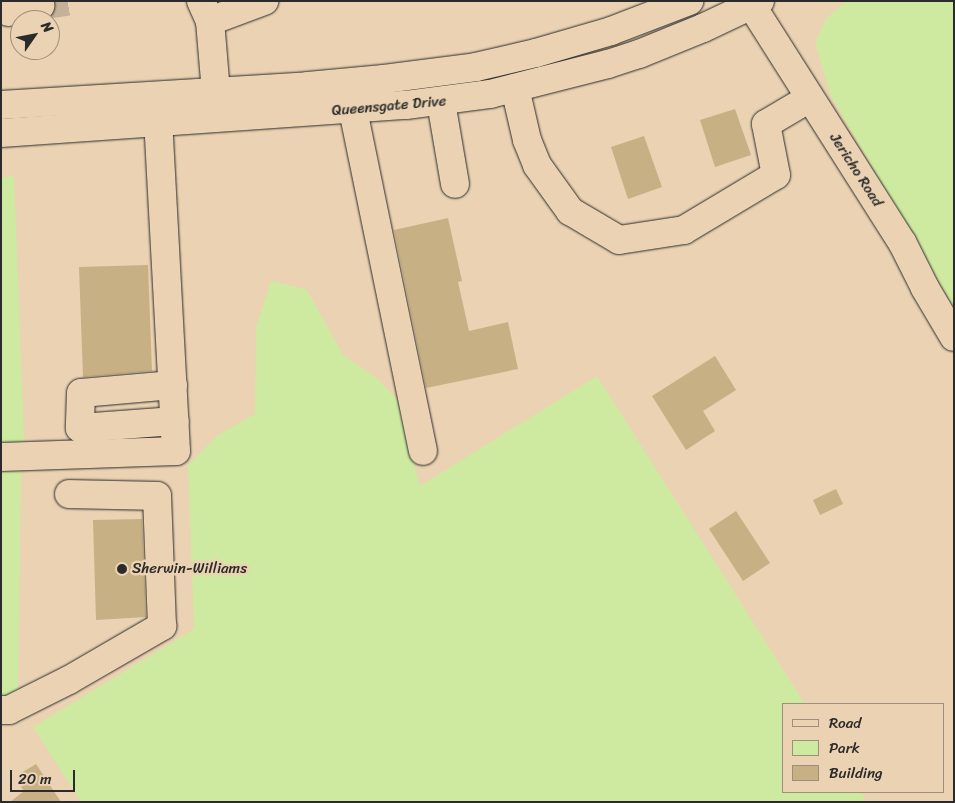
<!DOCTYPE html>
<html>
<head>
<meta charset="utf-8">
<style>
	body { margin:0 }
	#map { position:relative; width:955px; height:803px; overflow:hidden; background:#ead2b2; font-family:Sriracha,sans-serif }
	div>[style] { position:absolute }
	.green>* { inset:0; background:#ceeaa0 }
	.building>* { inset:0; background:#c8b085 }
	.minor-tunnel>* { height:28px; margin-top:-14px; transform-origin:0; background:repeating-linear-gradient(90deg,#c4b197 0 28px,transparent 0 42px) }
	.roads { filter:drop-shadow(0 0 1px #2b2b2b) drop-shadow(0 0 1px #2b2b2b) }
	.minor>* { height:28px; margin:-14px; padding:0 14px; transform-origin:14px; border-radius:14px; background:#ead2b2 }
	.major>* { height:28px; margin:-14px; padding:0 14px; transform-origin:14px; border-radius:14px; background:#ead2b2 }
	.dots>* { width:14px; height:14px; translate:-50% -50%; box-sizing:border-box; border:2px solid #ead2b2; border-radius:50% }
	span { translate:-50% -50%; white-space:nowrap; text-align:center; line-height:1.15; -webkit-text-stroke:5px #ead2b2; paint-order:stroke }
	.street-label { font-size:15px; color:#2b2b2b }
	.poi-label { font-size:15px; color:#2b2b2b }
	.left { translate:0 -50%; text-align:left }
	.frame { position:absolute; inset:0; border:2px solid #2b2b2b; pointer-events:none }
	.legend { position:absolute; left:782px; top:703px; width:162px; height:90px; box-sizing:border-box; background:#ead2b2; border:1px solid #9e8f7c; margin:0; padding:6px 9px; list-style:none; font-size:15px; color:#2b2b2b }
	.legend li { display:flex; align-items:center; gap:10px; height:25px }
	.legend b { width:25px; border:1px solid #9e8f7c }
	.north { position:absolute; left:10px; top:10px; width:50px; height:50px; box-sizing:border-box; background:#ead2b2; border:1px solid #9e8f7c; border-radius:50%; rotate:57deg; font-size:14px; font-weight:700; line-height:20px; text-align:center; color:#2b2b2b }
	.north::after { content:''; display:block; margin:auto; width:18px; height:22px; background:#2b2b2b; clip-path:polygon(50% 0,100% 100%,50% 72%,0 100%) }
	.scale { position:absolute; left:10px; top:770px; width:65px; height:22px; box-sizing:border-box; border:2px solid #2b2b2b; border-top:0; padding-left:6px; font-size:15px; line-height:18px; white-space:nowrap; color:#2b2b2b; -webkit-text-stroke:4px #ead2b2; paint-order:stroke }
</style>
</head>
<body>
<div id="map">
	<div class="green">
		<div style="clip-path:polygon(846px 1px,954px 1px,954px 308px,830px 94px,815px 43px,826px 19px)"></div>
		<div style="clip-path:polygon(14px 176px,24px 442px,21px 475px,18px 691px,8px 696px,1px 696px,1px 178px)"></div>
		<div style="clip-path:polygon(271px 281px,307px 290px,343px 355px,379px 380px,397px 400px,420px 486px,597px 376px,805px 704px,784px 704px,784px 792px,861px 792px,867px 802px,81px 802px,33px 727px,194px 629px,188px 465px,218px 435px,255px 414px,256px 327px)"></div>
	</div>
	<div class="building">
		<div style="clip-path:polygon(735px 109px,751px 155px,715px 167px,700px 120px)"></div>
		<div style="clip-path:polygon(644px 136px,662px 187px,628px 199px,611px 147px)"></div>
		<div style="clip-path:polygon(448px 218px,462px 281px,458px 282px,469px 331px,508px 322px,518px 369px,426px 388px,394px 230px)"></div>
		<div style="clip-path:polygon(148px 265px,152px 371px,83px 377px,79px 267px)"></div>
		<div style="clip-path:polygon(715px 356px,736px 390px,703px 411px,715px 431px,686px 450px,652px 396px)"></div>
		<div style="clip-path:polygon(836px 489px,843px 504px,820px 515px,813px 500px)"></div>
		<div style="clip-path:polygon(736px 511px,770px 563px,743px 581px,709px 529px)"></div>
		<div style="clip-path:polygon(142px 519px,146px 617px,96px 620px,93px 520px)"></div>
		<div style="clip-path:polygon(36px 764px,61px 802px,10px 802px,24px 791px,21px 787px,28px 783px,21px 773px)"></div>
	</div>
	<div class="minor-tunnel">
		<div style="left:40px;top:6px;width:31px;rotate:-9deg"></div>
	</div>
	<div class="roads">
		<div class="minor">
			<div style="left:201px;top:1px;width:22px;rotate:66deg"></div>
			<div style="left:210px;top:21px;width:71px;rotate:85.2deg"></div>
			<div style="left:752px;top:6px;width:280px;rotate:57.6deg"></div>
			<div style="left:902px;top:242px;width:51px;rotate:63.4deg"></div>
			<div style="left:925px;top:288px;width:57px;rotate:59.4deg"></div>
			<div style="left:8px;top:12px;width:33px;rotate:-11deg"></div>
			<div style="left:210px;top:21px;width:58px;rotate:-20.3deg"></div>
			<div style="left:515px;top:88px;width:53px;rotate:77deg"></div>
			<div style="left:527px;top:140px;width:27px;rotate:68deg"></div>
			<div style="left:537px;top:165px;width:57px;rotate:54.3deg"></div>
			<div style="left:570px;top:211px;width:57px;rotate:30.6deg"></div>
			<div style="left:619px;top:240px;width:66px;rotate:-8.7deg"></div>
			<div style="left:684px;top:230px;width:107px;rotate:-30.9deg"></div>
			<div style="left:776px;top:175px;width:52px;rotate:-101.1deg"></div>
			<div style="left:766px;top:124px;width:51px;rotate:-30.6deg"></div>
			<div style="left:441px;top:102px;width:83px;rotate:80.3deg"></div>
			<div style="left:353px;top:110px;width:348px;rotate:78.4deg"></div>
			<div style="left:173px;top:385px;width:92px;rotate:175deg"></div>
			<div style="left:81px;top:393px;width:35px;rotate:92deg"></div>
			<div style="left:80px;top:428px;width:95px;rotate:-4.2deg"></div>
			<div style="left:1px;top:457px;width:175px;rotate:-2deg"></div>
			<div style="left:176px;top:451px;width:328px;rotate:-93.1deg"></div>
			<div style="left:1px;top:710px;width:8px"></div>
			<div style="left:9px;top:710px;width:67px;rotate:-26.6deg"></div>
			<div style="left:69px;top:680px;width:108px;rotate:-30.1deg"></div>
			<div style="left:162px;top:626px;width:130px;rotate:-92.2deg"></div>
			<div style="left:157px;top:496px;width:88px;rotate:-178.7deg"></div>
		</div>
		<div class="major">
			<div style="left:1px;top:105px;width:308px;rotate:-3.5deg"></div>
			<div style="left:308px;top:86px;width:76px;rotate:-5.3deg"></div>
			<div style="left:384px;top:79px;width:93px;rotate:-7.4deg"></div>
			<div style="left:476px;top:67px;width:62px;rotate:-13.1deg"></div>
			<div style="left:536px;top:53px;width:78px;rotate:-16.3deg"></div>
			<div style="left:611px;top:31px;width:84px;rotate:-21deg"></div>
			<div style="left:1px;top:133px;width:406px;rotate:-4deg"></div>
			<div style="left:406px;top:105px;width:85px;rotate:-7.5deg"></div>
			<div style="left:490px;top:94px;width:122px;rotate:-14.3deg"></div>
			<div style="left:608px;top:64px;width:33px;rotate:-18deg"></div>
			<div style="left:639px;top:54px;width:69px;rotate:-22.1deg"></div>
			<div style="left:703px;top:28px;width:63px;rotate:-25.3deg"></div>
		</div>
	</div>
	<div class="dots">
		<div style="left:122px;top:569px;background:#2b2b2b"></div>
	</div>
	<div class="street-label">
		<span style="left:389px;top:106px;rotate:-5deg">Queensgate Drive</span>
		<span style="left:856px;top:170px;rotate:57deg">Jericho Road</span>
	</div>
	<div class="poi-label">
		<span class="left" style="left:132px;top:569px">Sherwin-Williams</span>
	</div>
	<div class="frame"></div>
	<ul class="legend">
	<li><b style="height:6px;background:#ead2b2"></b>Road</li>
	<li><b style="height:14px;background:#ceeaa0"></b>Park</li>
	<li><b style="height:14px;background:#c8b085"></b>Building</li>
	</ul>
	<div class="north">N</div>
	<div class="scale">20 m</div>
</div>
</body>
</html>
